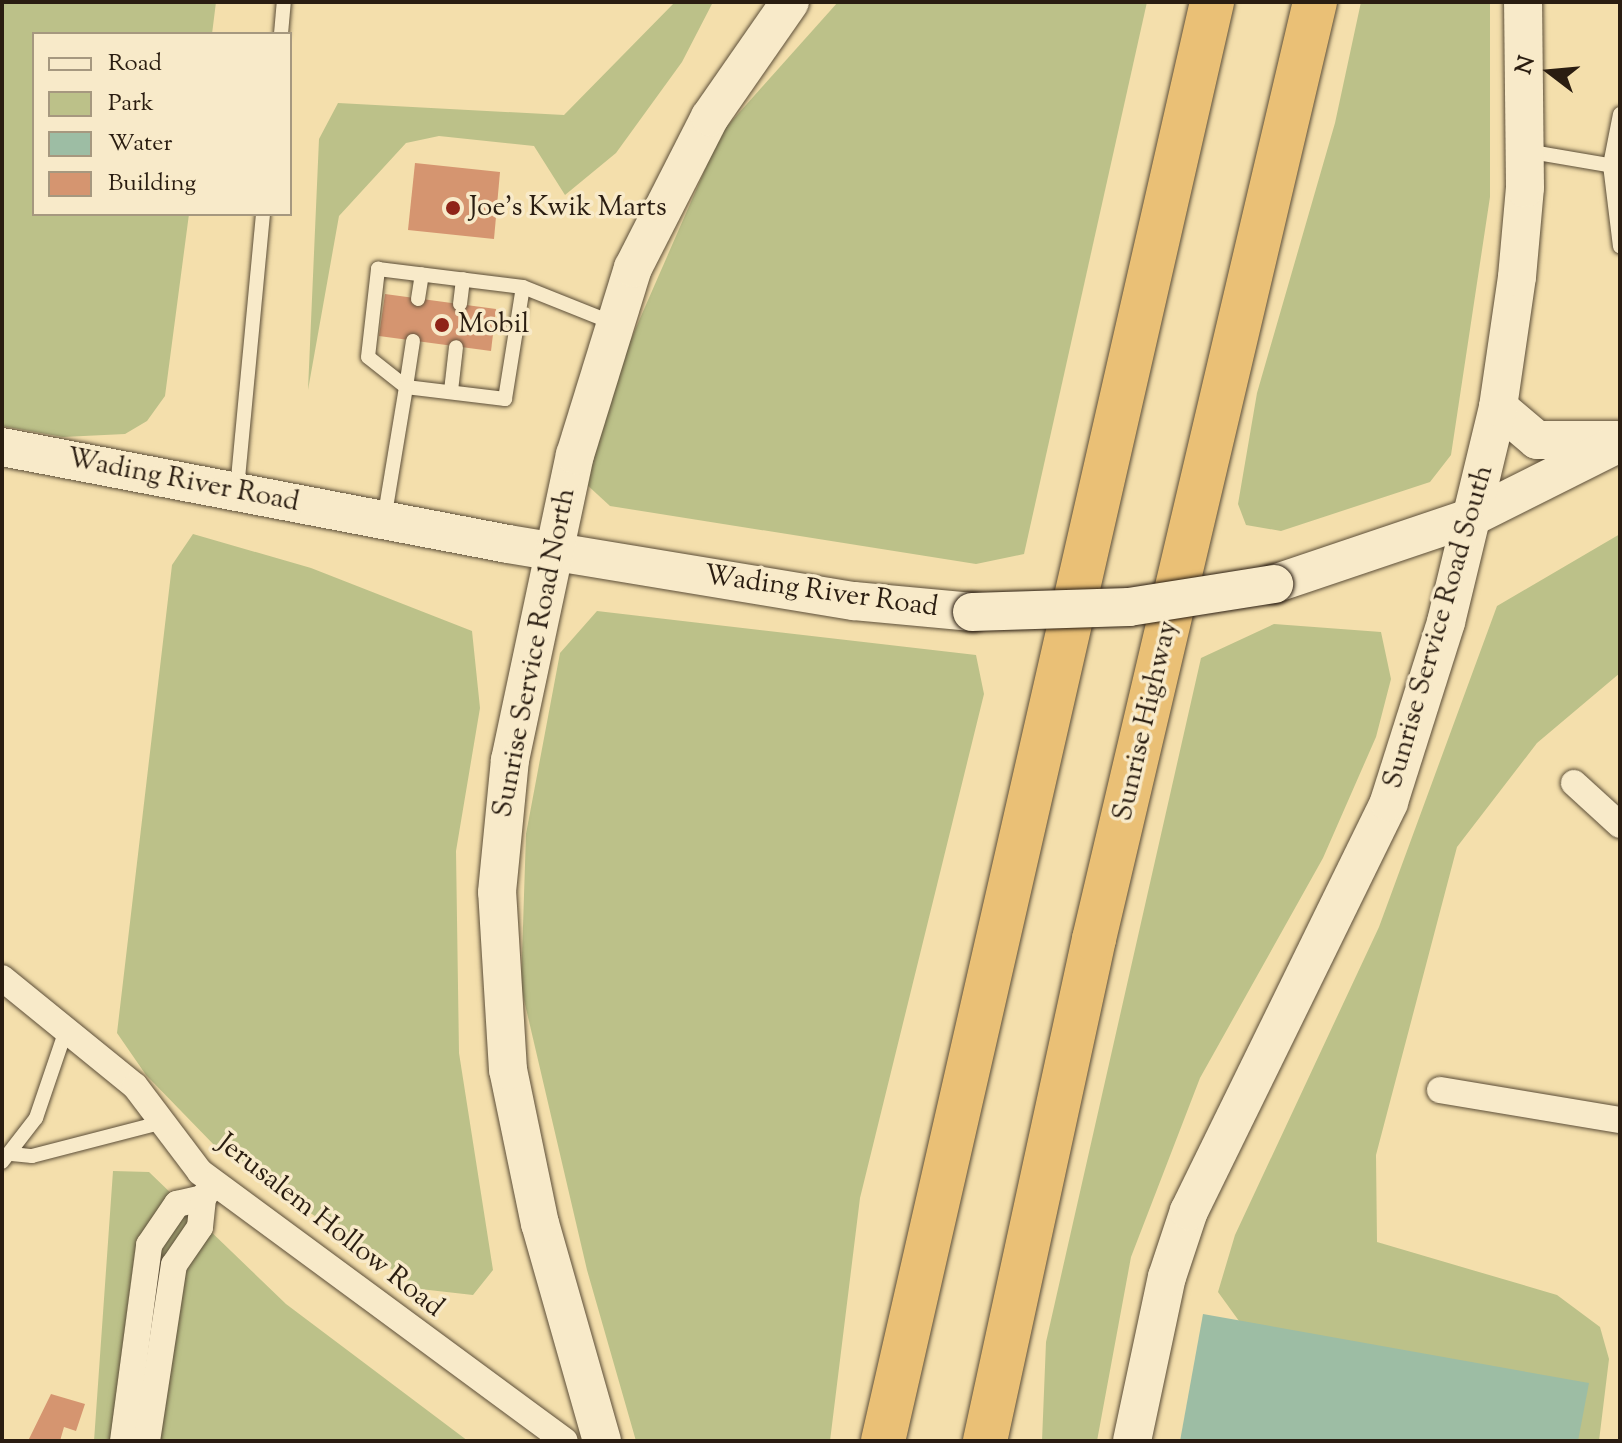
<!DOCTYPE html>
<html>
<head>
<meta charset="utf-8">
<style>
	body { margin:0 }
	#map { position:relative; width:1622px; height:1443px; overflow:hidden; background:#f4dfac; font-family:"Sorts Mill Goudy",serif }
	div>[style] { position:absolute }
	.green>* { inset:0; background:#bcc189 }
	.water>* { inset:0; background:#9dbda4 }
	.building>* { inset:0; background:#d59570 }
	.roads { filter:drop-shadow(0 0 2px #5c4e38) drop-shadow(0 0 2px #5c4e38) }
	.lane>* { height:14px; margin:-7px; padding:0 7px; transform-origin:7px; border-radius:7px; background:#f8eac9 }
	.street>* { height:26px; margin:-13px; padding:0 13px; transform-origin:13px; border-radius:13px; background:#f8eac9 }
	.secondary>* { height:38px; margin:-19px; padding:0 19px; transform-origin:19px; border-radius:19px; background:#f8eac9 }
	.highway>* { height:44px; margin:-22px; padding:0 22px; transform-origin:22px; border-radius:22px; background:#eac076 }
	.bridges { filter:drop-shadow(0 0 2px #2a1d11) drop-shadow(0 0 2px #2a1d11) }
	.secondary-bridge>* { height:38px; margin:-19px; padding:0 19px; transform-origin:19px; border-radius:19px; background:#f8eac9 }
	.dots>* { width:22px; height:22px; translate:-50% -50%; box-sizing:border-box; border:4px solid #f8eac9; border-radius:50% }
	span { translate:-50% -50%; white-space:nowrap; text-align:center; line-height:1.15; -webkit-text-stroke:7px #f8eac9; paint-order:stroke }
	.poi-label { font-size:28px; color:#2a1d11 }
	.left { translate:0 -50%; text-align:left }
	.street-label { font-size:28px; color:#2a1d11 }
	.frame { position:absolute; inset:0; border:4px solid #2a1d11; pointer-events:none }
	.legend { position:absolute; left:32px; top:32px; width:260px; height:184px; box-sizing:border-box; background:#f8eac9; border:2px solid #a6987f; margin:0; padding:10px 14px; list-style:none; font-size:24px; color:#2a1d11 }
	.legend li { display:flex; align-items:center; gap:16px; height:40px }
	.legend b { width:40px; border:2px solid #a6987f }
	.north { position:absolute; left:1510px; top:32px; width:80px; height:80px; -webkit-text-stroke:6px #f8eac9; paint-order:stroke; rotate:286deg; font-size:22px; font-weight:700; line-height:32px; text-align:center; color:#2a1d11 }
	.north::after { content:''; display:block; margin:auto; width:28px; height:36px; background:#2a1d11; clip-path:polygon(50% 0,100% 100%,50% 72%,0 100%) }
</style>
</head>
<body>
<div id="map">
	<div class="green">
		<div style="clip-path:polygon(2px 2px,216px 2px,212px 34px,34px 34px,34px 214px,189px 214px,165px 396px,147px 421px,125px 434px,63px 437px,2px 426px)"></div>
		<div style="clip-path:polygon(675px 2px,713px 2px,682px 62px,616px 153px,565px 195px,534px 146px,439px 136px,406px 143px,339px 216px,308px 390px,319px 139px,338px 103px,564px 115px)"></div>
		<div style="clip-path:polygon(838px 2px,1147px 2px,1024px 554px,976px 564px,610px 506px,585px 483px,628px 346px,721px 133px)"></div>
		<div style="clip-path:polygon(1361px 2px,1490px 2px,1490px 197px,1451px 455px,1430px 482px,1281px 531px,1246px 525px,1238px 504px,1257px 393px,1335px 123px)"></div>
		<div style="clip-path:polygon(193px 534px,311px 568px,472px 631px,480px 708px,456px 851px,459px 1053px,493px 1270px,473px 1295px,420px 1289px,217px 1148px,146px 1075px,117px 1033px,172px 565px)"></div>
		<div style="clip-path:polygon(1620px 534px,1620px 673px,1537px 743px,1457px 847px,1376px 1155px,1377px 1242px,1557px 1295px,1600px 1327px,1609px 1359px,1599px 1441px,1466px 1441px,1260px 1350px,1218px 1292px,1235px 1235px,1379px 927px,1497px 606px)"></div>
		<div style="clip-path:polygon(597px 611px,976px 655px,984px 694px,860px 1198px,830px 1441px,636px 1441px,587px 1270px,521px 987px,526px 834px,560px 653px)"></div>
		<div style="clip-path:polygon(1274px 624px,1381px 632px,1391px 679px,1376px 737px,1323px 858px,1200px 1078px,1131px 1257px,1097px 1441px,1042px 1441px,1046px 1342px,1201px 658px)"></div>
		<div style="clip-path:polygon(113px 1171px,149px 1172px,286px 1304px,468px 1441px,94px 1441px)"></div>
	</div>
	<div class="water">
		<div style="clip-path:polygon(1203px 1314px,1589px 1383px,1578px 1441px,1180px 1441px)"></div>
	</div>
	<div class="building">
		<div style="clip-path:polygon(415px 163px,500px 172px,494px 239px,408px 230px)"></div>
		<div style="clip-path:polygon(385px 294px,496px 309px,491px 351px,379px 336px)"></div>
		<div style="clip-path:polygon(51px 1394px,85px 1404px,76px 1431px,64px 1427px,60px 1441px,28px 1441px)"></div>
	</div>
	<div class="roads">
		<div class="lane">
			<div style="left:281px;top:34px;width:32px;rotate:-85deg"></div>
			<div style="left:1620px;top:114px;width:52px;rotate:101.1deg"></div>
			<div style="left:1610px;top:165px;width:82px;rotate:83deg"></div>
			<div style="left:1526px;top:151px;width:95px;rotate:9.7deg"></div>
			<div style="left:418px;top:299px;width:25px;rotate:-81deg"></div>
			<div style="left:460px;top:304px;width:25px;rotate:-83deg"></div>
			<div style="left:413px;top:341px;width:47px;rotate:98.7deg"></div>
			<div style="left:406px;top:387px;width:48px;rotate:-141.7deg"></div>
			<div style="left:368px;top:357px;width:89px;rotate:-83.5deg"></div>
			<div style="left:378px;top:269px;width:146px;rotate:7.1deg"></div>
			<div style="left:451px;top:391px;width:44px;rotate:-83.5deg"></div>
			<div style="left:237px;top:489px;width:276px;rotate:-84.6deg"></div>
			<div style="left:384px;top:520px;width:135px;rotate:-80.6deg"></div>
			<div style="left:406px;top:387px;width:100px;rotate:6.9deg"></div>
			<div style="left:505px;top:399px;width:113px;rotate:-80.9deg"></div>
			<div style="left:523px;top:287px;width:97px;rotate:21.8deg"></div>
			<div style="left:12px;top:1154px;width:20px;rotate:6deg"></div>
			<div style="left:32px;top:1156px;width:135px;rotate:-14.5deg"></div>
			<div style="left:2px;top:1162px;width:56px;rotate:-52.3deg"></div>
			<div style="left:36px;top:1118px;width:93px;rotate:-71.2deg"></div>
		</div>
		<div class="street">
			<div style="left:1574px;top:783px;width:62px;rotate:42.4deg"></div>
			<div style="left:2px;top:978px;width:171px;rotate:39.1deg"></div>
			<div style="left:135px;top:1086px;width:108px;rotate:52.9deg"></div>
			<div style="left:200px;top:1172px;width:453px;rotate:36.4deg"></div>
			<div style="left:1440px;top:1090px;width:182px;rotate:9.5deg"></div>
			<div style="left:123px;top:1441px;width:198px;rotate:-82.4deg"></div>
			<div style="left:149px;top:1245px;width:50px;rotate:-55.7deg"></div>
			<div style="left:177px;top:1204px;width:27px;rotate:-13deg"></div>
			<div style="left:147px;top:1441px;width:178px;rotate:-81.3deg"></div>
			<div style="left:174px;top:1265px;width:46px;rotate:-55.6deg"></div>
			<div style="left:200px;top:1227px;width:29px;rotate:-84deg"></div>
			<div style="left:203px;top:1198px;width:16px;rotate:-55deg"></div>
		</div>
		<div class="secondary">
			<div style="left:1498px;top:407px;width:51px;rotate:40.2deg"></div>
			<div style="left:1537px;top:440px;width:80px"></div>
			<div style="left:2px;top:447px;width:515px;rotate:10.85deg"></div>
			<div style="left:508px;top:544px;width:351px;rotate:9.4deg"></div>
			<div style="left:854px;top:601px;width:119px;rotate:5.3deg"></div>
			<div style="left:1274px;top:584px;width:209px;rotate:-18.7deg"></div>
			<div style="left:1472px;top:517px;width:165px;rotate:-26.6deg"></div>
			<div style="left:602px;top:1441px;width:226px;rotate:-105.9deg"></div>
			<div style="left:540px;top:1224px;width:157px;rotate:-101.7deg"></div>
			<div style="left:508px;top:1070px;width:178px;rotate:-93.5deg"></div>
			<div style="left:497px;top:892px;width:133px;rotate:-84.4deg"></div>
			<div style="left:510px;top:760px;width:312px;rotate:-78deg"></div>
			<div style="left:575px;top:455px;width:196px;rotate:-72.8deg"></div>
			<div style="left:633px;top:268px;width:169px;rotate:-63deg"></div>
			<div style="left:710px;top:117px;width:140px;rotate:-55.2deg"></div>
			<div style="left:1132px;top:1441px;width:168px;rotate:-78deg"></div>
			<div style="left:1167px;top:1277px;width:70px;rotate:-71.6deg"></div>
			<div style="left:1189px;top:1211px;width:455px;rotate:-63.9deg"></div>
			<div style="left:1389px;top:802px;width:189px;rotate:-72.4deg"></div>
			<div style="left:1446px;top:622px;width:221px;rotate:-76.4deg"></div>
			<div style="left:1498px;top:407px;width:131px;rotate:-81.7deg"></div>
			<div style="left:1517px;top:277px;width:89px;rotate:-84.9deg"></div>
			<div style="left:1525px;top:188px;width:186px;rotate:-90.6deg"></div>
		</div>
		<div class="highway">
			<div style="left:883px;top:1441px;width:1476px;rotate:-77.12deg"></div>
			<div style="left:985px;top:1441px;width:514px;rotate:-77.75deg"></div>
			<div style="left:1094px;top:939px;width:963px;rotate:-76.73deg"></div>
		</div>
	</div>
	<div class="bridges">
		<div class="secondary-bridge">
			<div style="left:972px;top:612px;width:157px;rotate:-1.8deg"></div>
			<div style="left:1129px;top:607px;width:147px;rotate:-9deg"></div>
		</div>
	</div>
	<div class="dots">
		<div style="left:453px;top:208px;background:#8f2418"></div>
		<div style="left:442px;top:325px;background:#8f2418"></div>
	</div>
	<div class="poi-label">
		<span class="left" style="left:469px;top:208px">Joe's Kwik Marts</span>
		<span class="left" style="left:458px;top:325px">Mobil</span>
	</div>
	<div class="street-label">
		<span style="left:183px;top:481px;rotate:11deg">Wading River Road</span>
		<span style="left:821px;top:592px;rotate:8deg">Wading River Road</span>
		<span style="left:1439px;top:627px;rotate:-74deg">Sunrise Service Road South</span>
		<span style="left:535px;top:653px;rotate:-79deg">Sunrise Service Road North</span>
		<span style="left:1146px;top:721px;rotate:-77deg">Sunrise Highway</span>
		<span style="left:330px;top:1226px;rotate:38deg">Jerusalem Hollow Road</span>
	</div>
	<div class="frame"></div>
	<ul class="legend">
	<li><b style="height:10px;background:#f8eac9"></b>Road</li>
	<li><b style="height:22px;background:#bcc189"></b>Park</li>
	<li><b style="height:22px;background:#9dbda4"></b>Water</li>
	<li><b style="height:22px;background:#d59570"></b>Building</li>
	</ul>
	<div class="north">N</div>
</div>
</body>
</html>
